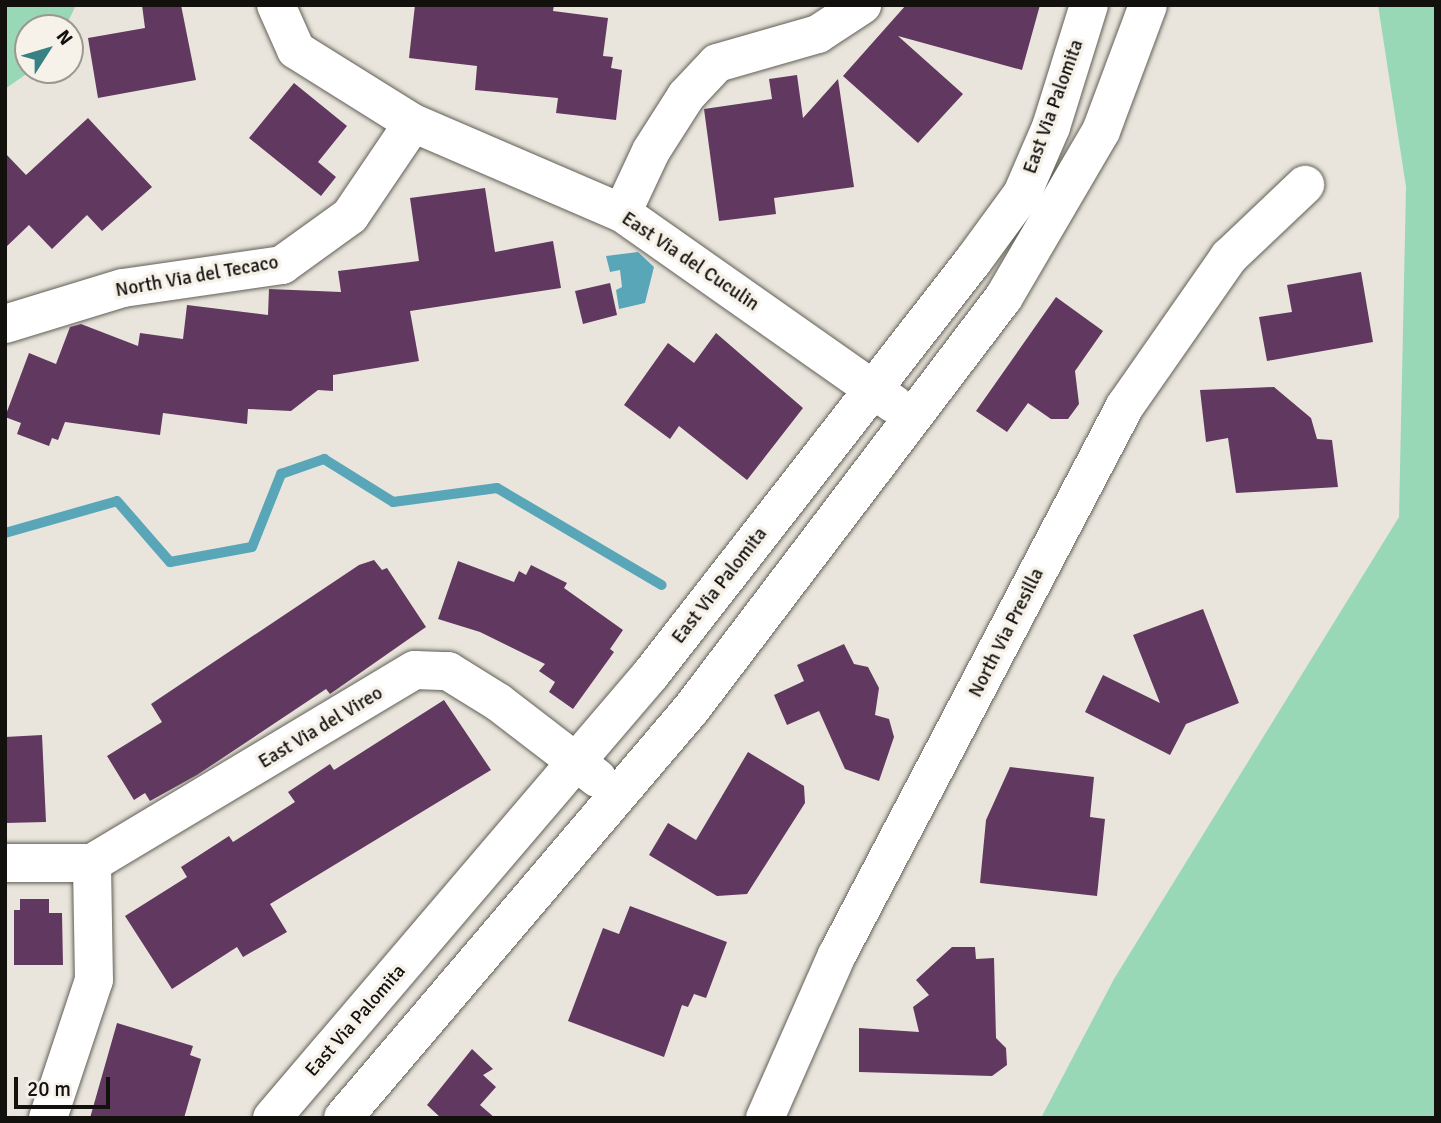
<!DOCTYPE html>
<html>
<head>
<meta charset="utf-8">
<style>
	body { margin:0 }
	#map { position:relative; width:1441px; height:1123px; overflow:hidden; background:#e9e5dc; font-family:Signika,sans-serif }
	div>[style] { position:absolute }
	.green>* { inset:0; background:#98d8b6 }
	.water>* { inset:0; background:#58a6b8 }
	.stream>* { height:10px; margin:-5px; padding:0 5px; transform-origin:5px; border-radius:5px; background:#58a6b8 }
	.building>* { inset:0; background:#61385f }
	.roads { filter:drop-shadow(0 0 2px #625f57) drop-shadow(0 0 2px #625f57) }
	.minor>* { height:38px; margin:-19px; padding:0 19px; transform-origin:19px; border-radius:19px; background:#fff }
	span { translate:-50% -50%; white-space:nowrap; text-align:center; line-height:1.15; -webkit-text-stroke:7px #f6f2e9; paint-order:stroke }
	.street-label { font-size:19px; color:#13110e }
	.frame { position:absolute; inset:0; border:7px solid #13110e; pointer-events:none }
	.north { position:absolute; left:14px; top:14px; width:70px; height:70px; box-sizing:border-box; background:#f6f2e9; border:2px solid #9b9891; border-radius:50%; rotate:53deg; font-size:19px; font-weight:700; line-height:28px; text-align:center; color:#13110e }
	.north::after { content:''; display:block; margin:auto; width:24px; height:32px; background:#378083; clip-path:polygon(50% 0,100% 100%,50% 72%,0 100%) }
	.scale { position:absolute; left:14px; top:1077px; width:96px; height:32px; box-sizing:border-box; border:4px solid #13110e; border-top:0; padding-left:9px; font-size:21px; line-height:24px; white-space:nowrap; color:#13110e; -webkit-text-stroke:5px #f6f2e9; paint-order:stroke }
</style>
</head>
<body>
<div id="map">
	<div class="green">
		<div style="clip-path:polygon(5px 5px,76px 5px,65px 28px,28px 28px,28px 70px,32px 70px,5px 89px)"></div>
		<div style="clip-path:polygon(1378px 5px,1436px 5px,1436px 1118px,1041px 1118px,1114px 979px,1399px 517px,1406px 187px)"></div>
	</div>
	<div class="water">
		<div style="clip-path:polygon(638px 252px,654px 267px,645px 303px,619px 309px,616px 290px,622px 287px,620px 270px,610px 272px,606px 256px)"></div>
	</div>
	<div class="stream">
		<div style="left:5px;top:533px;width:116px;rotate:-15.9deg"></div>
		<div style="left:117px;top:501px;width:81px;rotate:49deg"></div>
		<div style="left:170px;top:562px;width:83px;rotate:-10.4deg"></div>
		<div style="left:252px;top:547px;width:79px;rotate:-68.3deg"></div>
		<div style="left:281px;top:474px;width:46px;rotate:-19.2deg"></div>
		<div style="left:324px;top:459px;width:81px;rotate:31.9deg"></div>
		<div style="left:393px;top:502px;width:105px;rotate:-7.7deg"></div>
		<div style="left:497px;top:488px;width:191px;rotate:30.5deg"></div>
	</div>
	<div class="building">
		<div style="clip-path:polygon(142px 5px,181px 5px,196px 80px,98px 98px,88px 38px,145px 28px)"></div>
		<div style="clip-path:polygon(415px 5px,554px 5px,553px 11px,608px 18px,603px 56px,613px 57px,611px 68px,622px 70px,616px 120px,556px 113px,558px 98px,475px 90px,477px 66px,409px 58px)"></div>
		<div style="clip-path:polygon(906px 5px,1040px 5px,1022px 70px,898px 36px,963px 94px,918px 143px,843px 76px)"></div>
		<div style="clip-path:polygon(797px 75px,803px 118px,838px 79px,854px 187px,774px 198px,776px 214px,719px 221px,704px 109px,772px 99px,769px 79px)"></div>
		<div style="clip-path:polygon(294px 83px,347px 126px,318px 162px,336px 177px,321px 196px,249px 138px)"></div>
		<div style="clip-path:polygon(88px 118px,152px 187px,102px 231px,87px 215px,52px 249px,29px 225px,5px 248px,5px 153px,26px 175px)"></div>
		<div style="clip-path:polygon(485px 188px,495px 252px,553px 241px,561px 288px,410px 311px,419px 361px,333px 375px,333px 391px,318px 390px,291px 411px,248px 409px,247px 424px,163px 413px,160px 435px,65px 422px,58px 440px,52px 438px,49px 446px,17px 434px,21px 423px,5px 417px,29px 353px,56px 364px,70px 327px,81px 324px,138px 346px,140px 333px,183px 339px,187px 305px,268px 315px,269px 289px,341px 292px,338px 271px,419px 261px,410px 198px)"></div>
		<div style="clip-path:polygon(1361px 272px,1373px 342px,1267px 361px,1259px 317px,1292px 312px,1287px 285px)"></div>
		<div style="clip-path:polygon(610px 283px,617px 315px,583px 324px,575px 291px)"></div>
		<div style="clip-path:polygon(1056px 297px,1103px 331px,1075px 371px,1079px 404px,1068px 419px,1051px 419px,1028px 403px,1007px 432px,976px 411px)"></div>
		<div style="clip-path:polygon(716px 333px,803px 408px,747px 480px,679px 426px,670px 439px,624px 405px,668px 343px,694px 363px)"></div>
		<div style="clip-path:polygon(1274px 387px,1311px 418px,1317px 439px,1332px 440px,1338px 487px,1236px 493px,1228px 438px,1206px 442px,1200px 390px)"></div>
		<div style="clip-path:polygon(374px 560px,382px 570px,387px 568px,426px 627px,330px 694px,326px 689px,197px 775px,150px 801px,145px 793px,134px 800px,107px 756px,162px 722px,151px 704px,359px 565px)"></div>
		<div style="clip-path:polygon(458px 561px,514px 582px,519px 571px,526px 575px,531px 565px,567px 583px,564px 588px,623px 630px,610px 649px,614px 652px,573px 709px,549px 692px,555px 682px,539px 671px,545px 664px,480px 632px,438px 619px)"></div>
		<div style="clip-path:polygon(1203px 609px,1239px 703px,1186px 724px,1170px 755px,1085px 712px,1103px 675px,1160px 703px,1133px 635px)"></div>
		<div style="clip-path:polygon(844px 644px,854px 664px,868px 667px,879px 688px,875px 715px,889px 719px,894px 737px,879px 781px,845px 769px,819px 711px,787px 725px,774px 695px,804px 681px,797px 665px)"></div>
		<div style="clip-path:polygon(444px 700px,491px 770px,270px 904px,287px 932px,243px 957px,237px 947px,172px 989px,125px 916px,187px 877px,181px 867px,229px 836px,233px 842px,295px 802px,288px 792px,330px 764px,334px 770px)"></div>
		<div style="clip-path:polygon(42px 735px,46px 822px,5px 823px,5px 737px)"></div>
		<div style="clip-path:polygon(748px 752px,804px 786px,805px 803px,747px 894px,717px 896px,649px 855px,668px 823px,696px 840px)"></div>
		<div style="clip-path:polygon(1010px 767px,1094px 777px,1090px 817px,1105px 819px,1097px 896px,980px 883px,986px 820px)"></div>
		<div style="clip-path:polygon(20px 899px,49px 899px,49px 913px,62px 913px,63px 965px,14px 965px,14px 910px,20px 910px)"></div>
		<div style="clip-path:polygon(630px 906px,727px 942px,706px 998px,694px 994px,688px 1007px,682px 1005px,664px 1057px,568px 1021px,603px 928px,619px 934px)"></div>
		<div style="clip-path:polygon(952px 947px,975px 947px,976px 959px,994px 958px,996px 1038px,1006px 1048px,1007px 1065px,992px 1076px,859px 1072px,859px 1028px,919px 1032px,913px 1007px,929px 995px,916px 980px)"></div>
		<div style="clip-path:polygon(117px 1023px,193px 1046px,190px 1055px,201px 1059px,184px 1118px,90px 1118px)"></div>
		<div style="clip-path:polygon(472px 1049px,493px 1069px,483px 1075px,496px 1087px,480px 1105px,495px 1118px,441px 1118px,427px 1105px)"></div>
	</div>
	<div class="roads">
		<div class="minor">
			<div style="left:276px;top:5px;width:49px;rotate:66deg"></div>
			<div style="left:296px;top:50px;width:138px;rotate:32deg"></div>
			<div style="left:413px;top:123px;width:228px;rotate:23.3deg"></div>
			<div style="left:622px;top:213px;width:332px;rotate:35.1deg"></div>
			<div style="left:622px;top:213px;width:68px;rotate:-64.9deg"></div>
			<div style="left:651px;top:151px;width:65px;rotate:-57.5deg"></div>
			<div style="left:686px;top:96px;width:45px;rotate:-46.8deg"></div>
			<div style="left:717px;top:63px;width:105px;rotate:-16deg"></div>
			<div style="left:818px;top:34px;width:53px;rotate:-33.4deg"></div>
			<div style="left:5px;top:324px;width:123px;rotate:-17deg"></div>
			<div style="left:123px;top:288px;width:161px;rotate:-8.2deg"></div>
			<div style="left:282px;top:265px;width:84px;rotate:-35.8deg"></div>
			<div style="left:350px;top:216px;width:112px;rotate:-55.9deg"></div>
			<div style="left:5px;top:863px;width:87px"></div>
			<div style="left:92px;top:863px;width:376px;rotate:-30.9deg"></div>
			<div style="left:415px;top:670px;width:33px;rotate:2deg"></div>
			<div style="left:448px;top:671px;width:59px;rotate:31.8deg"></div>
			<div style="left:498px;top:702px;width:125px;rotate:37.5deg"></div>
			<div style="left:48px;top:1118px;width:145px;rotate:-71.6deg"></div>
			<div style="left:94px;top:980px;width:117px;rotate:-91deg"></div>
			<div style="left:272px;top:1118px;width:584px;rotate:-49.52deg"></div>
			<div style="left:651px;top:674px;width:524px;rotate:-52.06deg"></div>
			<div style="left:973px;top:261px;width:83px;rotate:-53.8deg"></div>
			<div style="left:1022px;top:194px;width:73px;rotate:-66.6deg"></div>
			<div style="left:1051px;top:127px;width:128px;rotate:-72.7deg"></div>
			<div style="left:343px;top:1118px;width:538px;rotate:-49.59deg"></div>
			<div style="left:692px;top:708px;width:516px;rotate:-52.8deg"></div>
			<div style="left:1004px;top:297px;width:192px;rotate:-59.7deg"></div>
			<div style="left:1101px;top:131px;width:134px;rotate:-69.5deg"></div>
			<div style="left:765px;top:1118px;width:178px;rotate:-66.2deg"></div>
			<div style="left:837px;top:955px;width:620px;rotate:-62.32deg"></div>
			<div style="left:1125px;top:406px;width:182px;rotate:-55.1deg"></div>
			<div style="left:1229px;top:257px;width:105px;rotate:-43.5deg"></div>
		</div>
	</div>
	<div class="street-label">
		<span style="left:1054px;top:107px;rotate:-70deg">East Via Palomita</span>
		<span style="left:690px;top:262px;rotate:34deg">East Via del Cuculin</span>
		<span style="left:197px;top:277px;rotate:-10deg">North Via del Tecaco</span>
		<span style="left:720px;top:586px;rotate:-52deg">East Via Palomita</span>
		<span style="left:1007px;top:633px;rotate:-63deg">North Via Presilla</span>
		<span style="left:321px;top:728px;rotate:-31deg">East Via del Vireo</span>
		<span style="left:356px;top:1021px;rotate:-49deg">East Via Palomita</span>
	</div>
	<div class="frame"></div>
	<div class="north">N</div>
	<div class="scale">20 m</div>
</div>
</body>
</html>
